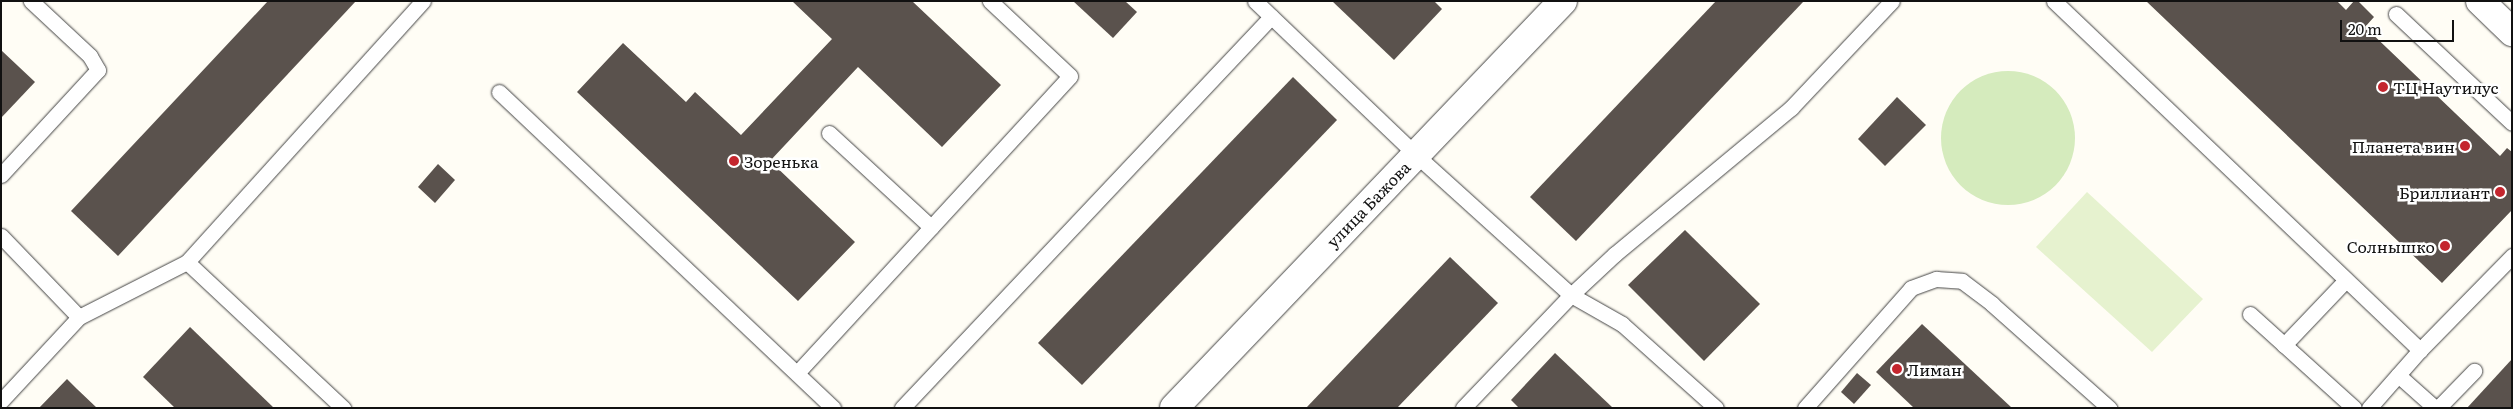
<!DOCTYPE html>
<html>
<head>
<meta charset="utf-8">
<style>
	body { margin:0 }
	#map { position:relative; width:2513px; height:409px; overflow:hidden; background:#fffdf5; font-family:Literata,serif }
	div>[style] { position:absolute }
	.green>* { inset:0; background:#d5ebbd }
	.round { border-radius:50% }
	.pitch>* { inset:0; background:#e6f2cf }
	.building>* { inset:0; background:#5a524d }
	.roads { filter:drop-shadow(0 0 1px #444) drop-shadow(0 0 1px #444) }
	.service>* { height:15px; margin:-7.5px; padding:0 7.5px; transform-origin:7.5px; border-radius:7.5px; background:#fff }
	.tertiary>* { height:28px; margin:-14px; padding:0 14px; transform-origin:14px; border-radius:14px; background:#fff }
	.dots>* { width:14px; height:14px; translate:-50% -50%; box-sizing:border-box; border:2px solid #fff; border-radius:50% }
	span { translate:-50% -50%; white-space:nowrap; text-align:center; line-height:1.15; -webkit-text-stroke:5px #fff; paint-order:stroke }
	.poi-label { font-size:16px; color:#111 }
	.left { translate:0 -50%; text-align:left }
	.right { translate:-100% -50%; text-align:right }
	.street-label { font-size:16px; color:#111 }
	.frame { position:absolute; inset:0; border:2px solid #111; pointer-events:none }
	.scale { position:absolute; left:2340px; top:20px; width:114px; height:22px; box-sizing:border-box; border:2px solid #111; border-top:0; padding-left:6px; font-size:15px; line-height:18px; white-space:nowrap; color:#111; -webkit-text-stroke:4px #fff; paint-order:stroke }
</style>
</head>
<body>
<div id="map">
	<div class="green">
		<div class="round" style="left:1941px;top:71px;width:134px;height:134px"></div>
	</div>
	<div class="pitch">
		<div style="clip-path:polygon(2087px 192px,2203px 299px,2152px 352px,2036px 247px)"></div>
	</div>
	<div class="building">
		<div style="clip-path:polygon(268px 1px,356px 1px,118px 256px,71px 211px)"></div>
		<div style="clip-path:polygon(792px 1px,912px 1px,1001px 85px,942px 147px,858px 67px,770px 161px,855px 242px,798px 301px,577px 92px,623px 43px,686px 102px,695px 92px,741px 135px,832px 39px)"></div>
		<div style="clip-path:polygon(1073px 1px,1125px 1px,1137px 12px,1113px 38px)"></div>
		<div style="clip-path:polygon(1332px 1px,1434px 1px,1442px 9px,1394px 60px)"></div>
		<div style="clip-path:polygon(1716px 1px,1804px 1px,1576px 241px,1530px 197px)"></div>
		<div style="clip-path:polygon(2146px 1px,2337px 1px,2346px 10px,2354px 1px,2358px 1px,2374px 17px,2365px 27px,2500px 156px,2507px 148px,2512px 152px,2512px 210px,2442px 283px)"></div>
		<div style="clip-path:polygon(1px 50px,35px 82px,1px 118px)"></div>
		<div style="clip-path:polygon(1293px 77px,1337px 120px,1082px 385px,1038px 343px)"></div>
		<div style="clip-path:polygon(1897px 97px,1926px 125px,1885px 166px,1858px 139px)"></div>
		<div style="clip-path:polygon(438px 164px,455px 180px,435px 203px,418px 187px)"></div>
		<div style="clip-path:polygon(1685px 230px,1760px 304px,1704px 361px,1628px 285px)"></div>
		<div style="clip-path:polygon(1450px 257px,1498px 303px,1397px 408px,1306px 408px)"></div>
		<div style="clip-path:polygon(1922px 324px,2012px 408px,1914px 408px,1876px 372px)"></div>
		<div style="clip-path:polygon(190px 327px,274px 408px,175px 408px,143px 377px)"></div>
		<div style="clip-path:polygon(1555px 353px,1613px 408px,1519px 408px,1511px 400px)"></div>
		<div style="clip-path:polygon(2512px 359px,2512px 408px,2467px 408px)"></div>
		<div style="clip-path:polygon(1857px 373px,1871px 385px,1854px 404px,1841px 392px)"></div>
		<div style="clip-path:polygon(67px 379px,77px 389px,97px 408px,39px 408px)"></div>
	</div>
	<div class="roads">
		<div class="service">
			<div style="left:1255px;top:1px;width:221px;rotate:43.7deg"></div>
			<div style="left:1415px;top:154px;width:210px;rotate:42.1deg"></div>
			<div style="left:1571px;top:295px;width:59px;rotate:29.6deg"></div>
			<div style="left:1622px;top:324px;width:126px;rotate:41.8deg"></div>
			<div style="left:2054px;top:1px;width:506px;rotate:43.64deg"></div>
			<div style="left:2396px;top:14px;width:159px;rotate:43.2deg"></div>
			<div style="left:499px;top:92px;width:460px;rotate:43.4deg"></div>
			<div style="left:829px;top:133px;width:139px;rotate:42.7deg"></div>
			<div style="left:1px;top:175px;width:143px;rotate:-47.3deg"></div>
			<div style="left:98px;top:70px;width:16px;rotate:-120deg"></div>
			<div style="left:90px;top:56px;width:81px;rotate:-137deg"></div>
			<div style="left:1px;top:236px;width:112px;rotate:46.1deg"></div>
			<div style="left:187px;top:262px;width:214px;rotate:43.1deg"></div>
			<div style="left:2250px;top:314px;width:140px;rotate:42.1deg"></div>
			<div style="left:2284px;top:345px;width:90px;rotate:-46.4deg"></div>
			<div style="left:797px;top:373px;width:403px;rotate:-47.4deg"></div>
			<div style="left:1070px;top:76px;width:110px;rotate:-136.8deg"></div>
			<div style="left:2398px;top:375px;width:50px;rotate:41.7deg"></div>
			<div style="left:1px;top:401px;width:115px;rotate:-47.1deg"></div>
			<div style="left:79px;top:317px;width:121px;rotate:-27deg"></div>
			<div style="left:187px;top:262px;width:352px;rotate:-47.9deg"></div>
			<div style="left:902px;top:408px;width:538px;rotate:-46.66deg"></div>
			<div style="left:1463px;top:408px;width:156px;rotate:-46.3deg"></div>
			<div style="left:1571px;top:295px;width:60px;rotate:-43deg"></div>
			<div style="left:1615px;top:254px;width:229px;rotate:-39.7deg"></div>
			<div style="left:1791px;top:108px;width:147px;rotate:-46.7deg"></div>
			<div style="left:1805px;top:408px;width:160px;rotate:-48.5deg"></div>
			<div style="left:1911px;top:288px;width:27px;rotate:-20deg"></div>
			<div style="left:1936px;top:279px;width:26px;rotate:4deg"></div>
			<div style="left:1962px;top:281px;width:38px;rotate:37deg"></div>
			<div style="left:1992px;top:304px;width:157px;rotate:41.6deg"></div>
			<div style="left:2369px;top:408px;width:77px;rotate:-48.7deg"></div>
			<div style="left:2420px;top:350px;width:132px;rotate:-45.6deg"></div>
			<div style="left:2438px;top:408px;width:52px;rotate:-45.8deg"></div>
		</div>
		<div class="tertiary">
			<div style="left:2480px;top:1px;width:45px;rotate:44.1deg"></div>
			<div style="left:1174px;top:408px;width:563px;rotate:-46.3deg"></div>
		</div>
	</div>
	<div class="dots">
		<div style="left:2383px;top:87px;background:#c4262e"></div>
		<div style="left:2465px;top:146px;background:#c4262e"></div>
		<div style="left:734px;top:161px;background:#c4262e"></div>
		<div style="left:2500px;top:192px;background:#c4262e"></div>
		<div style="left:2445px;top:246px;background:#c4262e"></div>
		<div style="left:1897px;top:369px;background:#c4262e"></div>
	</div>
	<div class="poi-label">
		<span class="left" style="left:2393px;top:87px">ТЦ Наутилус</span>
		<span class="right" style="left:2455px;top:146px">Планета вин</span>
		<span class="left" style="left:744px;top:161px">Зоренька</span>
		<span class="right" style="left:2490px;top:192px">Бриллиант</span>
		<span class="right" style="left:2435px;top:246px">Солнышко</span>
		<span class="left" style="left:1907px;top:369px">Лиман</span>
	</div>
	<div class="street-label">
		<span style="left:1368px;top:204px;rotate:-46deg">улица Бажова</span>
	</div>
	<div class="frame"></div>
	<div class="scale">20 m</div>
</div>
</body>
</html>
